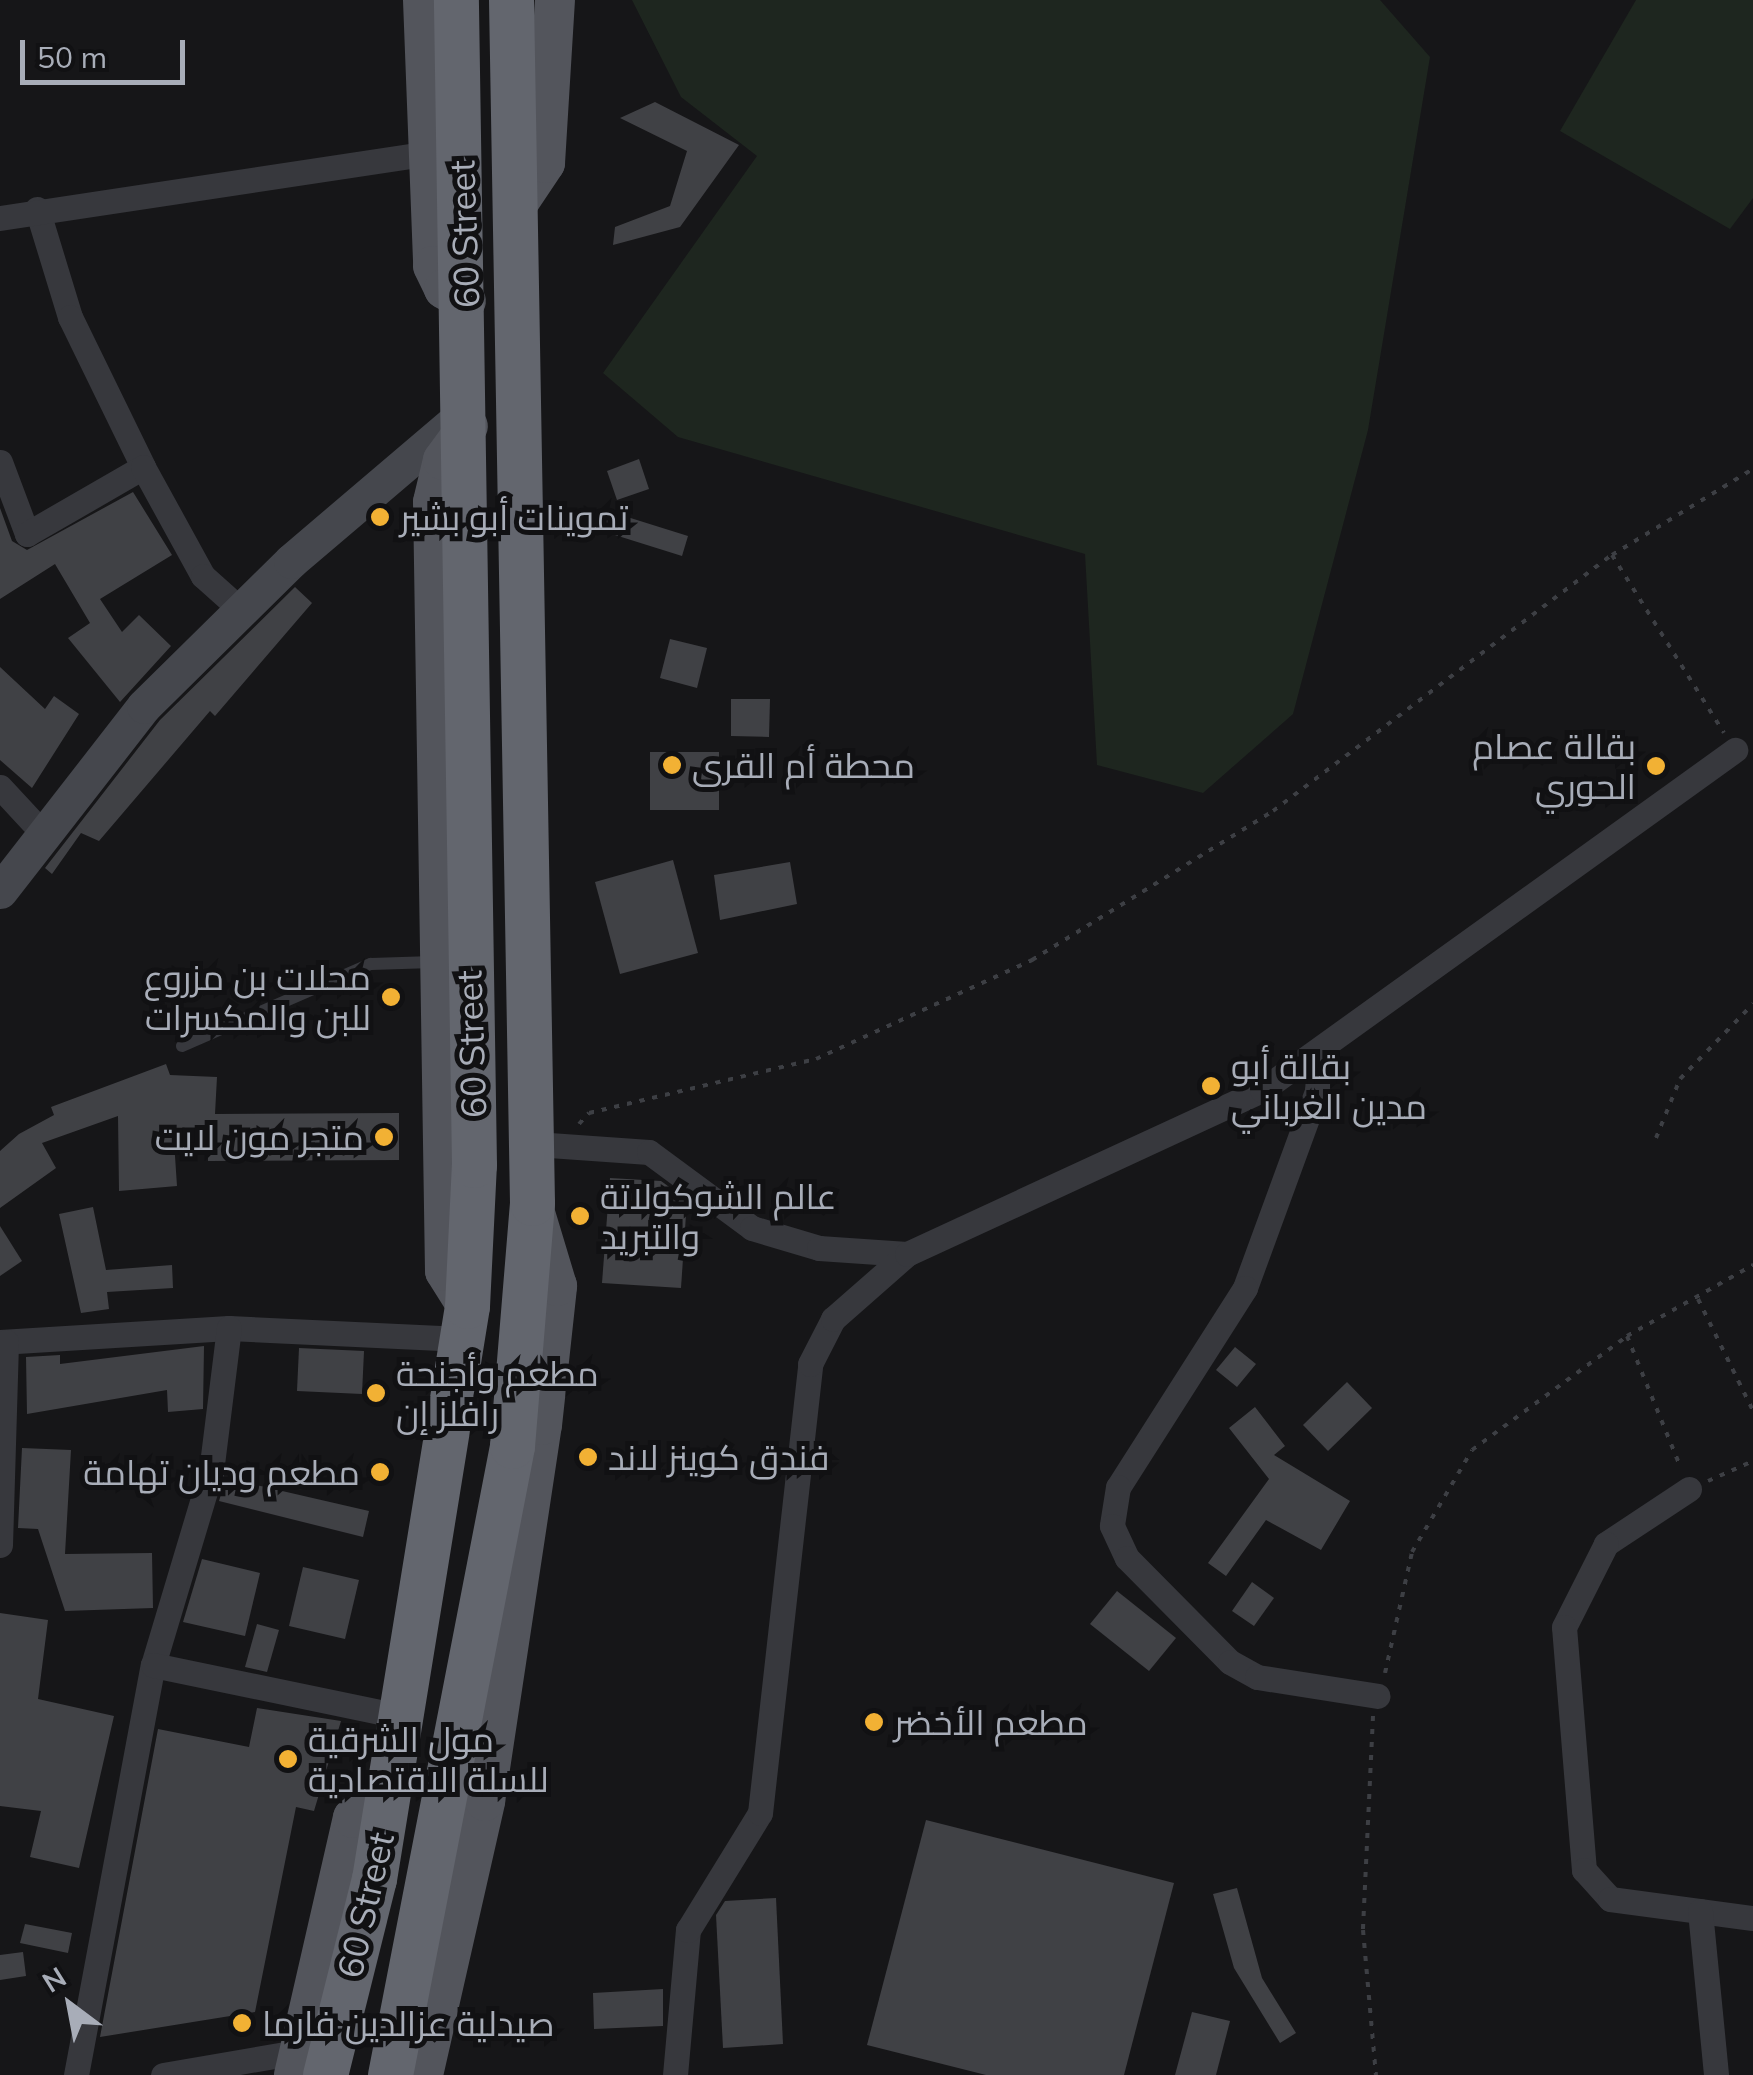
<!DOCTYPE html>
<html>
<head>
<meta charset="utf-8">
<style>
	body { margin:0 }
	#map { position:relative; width:1753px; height:2075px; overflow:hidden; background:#161618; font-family:Mulish,Cairo,sans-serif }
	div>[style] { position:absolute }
	.green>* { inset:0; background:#1e261f }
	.building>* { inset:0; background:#404145 }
	.path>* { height:4px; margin-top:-2px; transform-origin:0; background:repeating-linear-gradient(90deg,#3d3f44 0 5px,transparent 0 13px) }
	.lane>* { height:12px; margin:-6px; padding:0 6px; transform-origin:6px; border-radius:6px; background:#37383d }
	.street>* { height:25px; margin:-12.5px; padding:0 12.5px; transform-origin:12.5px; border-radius:12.5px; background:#37383d }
	.secondary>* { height:35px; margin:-17.5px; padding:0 17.5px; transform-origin:17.5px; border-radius:17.5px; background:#45474d }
	.primary>* { height:40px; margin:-20px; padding:0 20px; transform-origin:20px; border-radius:20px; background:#53555c }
	.highway>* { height:45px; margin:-22.5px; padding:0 22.5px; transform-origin:22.5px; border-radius:22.5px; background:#63666e }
	.dots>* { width:28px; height:28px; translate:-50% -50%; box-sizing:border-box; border:5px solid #111113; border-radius:50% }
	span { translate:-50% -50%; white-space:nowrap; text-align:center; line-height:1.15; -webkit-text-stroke:10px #111113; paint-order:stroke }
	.street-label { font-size:35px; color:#a8adb8 }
	.poi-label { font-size:35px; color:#a8adb8 }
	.left { translate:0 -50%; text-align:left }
	.right { translate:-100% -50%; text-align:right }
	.north { position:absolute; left:20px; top:1955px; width:100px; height:100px; -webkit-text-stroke:8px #111113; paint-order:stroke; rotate:328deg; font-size:28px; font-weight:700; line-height:40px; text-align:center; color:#a8adb8 }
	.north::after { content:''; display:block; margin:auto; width:35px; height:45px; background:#a8adb8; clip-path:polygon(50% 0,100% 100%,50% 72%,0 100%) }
	.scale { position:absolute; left:20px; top:40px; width:165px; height:45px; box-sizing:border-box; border:5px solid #a8adb8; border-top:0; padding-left:12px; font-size:30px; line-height:35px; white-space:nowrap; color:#a8adb8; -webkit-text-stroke:8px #111113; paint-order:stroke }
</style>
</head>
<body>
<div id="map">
	<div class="green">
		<div style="clip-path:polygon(632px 0,1380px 0,1430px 57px,1368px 430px,1293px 714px,1203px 793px,1097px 765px,1085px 554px,678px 437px,603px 373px,757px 156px,681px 97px)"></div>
		<div style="clip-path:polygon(1636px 0,1753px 0,1753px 198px,1730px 229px,1560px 131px)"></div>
	</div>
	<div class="building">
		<div style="clip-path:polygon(655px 102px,739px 145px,680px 227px,613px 245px,615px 227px,670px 206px,687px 151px,620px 118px)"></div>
		<div style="clip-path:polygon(639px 459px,649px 489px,617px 500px,607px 471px)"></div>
		<div style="clip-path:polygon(133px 492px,172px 555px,100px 599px,122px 632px,139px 615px,171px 646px,120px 702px,68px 638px,90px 623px,55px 564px,0 599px,0 508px,12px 541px,27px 550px)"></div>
		<div style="clip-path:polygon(605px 510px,688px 536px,682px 556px,599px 530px)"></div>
		<div style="clip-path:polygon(295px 587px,312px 603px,215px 716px,210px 711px,99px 841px,81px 833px,52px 874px,45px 868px,160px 720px)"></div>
		<div style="clip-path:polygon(670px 639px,707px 648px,697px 688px,660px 678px)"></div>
		<div style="clip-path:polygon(0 667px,45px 709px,54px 696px,79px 714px,32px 788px,0 760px)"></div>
		<div style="clip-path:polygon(731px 699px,770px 699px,769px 737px,731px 736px)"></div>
		<div style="clip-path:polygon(650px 752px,719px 752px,719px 810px,650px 810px)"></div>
		<div style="clip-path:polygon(673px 860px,698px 953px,620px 974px,595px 882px)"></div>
		<div style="clip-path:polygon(790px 862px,797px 904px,720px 920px,714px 875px)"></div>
		<div style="clip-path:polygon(166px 1064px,170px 1075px,217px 1077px,215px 1114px,399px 1113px,399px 1160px,208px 1161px,208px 1136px,174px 1141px,177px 1186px,119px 1191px,118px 1116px,42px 1143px,56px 1168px,0 1208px,0 1151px,19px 1134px,54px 1115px,51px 1107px)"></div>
		<div style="clip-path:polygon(610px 1178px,661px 1181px,687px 1200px,681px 1288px,602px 1283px)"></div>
		<div style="clip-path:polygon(93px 1207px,106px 1270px,172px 1265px,173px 1288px,107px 1292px,109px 1309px,81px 1313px,59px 1214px)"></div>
		<div style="clip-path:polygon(0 1226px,22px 1261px,0 1276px)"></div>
		<div style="clip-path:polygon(204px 1346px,203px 1409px,168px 1412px,167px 1390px,27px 1414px,26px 1357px,60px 1355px,60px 1364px)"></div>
		<div style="clip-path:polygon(1235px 1347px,1256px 1364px,1237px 1387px,1216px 1370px)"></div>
		<div style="clip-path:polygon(299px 1348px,364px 1351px,362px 1394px,297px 1391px)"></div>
		<div style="clip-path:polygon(1347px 1382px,1372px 1408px,1328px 1451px,1303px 1425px)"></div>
		<div style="clip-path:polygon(1255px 1407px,1285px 1446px,1274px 1455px,1350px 1501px,1321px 1550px,1266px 1520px,1226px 1576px,1208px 1563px,1269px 1479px,1229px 1428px)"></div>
		<div style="clip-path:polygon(22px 1448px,71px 1450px,65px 1554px,152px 1553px,153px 1608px,65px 1611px,38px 1529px,18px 1528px)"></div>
		<div style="clip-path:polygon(226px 1478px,369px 1511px,363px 1537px,219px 1501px)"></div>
		<div style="clip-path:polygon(202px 1559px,260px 1573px,245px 1636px,183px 1622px)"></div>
		<div style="clip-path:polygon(303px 1567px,359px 1580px,345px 1639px,289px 1626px)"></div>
		<div style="clip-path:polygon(1252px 1582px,1274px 1598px,1254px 1626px,1232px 1611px)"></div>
		<div style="clip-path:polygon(1117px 1591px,1176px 1638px,1149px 1671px,1090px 1624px)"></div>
		<div style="clip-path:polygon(0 1613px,48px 1620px,38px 1699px,114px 1716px,79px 1868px,30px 1857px,41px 1811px,0 1806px)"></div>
		<div style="clip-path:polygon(257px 1624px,279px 1630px,267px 1672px,245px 1667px)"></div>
		<div style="clip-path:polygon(257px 1708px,341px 1721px,314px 1811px,296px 1807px,255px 2012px,100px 2037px,158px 1729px,249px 1747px)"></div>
		<div style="clip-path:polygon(926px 1820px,1174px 1883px,1124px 2075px,986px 2075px,867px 2045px)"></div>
		<div style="clip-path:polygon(1237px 1888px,1262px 1978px,1296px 2033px,1280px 2043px,1234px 1968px,1213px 1894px)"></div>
		<div style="clip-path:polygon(776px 1898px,783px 2044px,723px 2048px,716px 1915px,725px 1901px)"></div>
		<div style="clip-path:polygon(25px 1924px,72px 1933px,68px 1953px,20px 1943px)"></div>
		<div style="clip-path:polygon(23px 1952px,26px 1976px,0 1980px,0 1955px)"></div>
		<div style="clip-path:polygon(663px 1989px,663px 2026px,594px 2029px,593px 1993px)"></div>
		<div style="clip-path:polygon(1192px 2012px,1230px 2021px,1216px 2075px,1175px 2075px)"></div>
	</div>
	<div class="path">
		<div style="left:1612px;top:555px;width:210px;rotate:57.8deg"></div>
		<div style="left:579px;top:1124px;width:15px;rotate:-48deg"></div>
		<div style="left:589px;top:1113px;width:233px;rotate:-13.4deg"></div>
		<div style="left:816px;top:1059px;width:238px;rotate:-24.6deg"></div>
		<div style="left:1032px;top:960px;width:283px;rotate:-31.7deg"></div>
		<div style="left:1273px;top:811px;width:425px;rotate:-37.1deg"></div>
		<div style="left:1612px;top:555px;width:165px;rotate:-31.4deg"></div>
		<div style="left:1656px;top:1138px;width:64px;rotate:-67.9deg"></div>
		<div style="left:1680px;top:1079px;width:105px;rotate:-45.8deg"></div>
		<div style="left:1698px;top:1299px;width:125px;rotate:63.8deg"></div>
		<div style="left:1627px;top:1336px;width:140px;rotate:67.8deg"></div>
		<div style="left:1708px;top:1481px;width:49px;rotate:-24deg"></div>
		<div style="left:1385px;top:1673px;width:124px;rotate:-77.4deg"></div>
		<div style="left:1412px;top:1552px;width:118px;rotate:-59.5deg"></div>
		<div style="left:1472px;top:1450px;width:192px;rotate:-36.3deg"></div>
		<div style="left:1627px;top:1336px;width:145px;rotate:-29.4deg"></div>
		<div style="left:1373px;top:1716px;width:214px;rotate:92.7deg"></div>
		<div style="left:1363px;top:1930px;width:146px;rotate:84.9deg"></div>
	</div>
	<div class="lane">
		<div style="left:182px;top:1046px;width:206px;rotate:-23.5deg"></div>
		<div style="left:371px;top:964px;width:62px;rotate:-1.8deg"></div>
	</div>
	<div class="street">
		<div style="left:37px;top:209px;width:113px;rotate:73deg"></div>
		<div style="left:70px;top:317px;width:167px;rotate:64deg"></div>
		<div style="left:0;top:218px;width:434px;rotate:-8.6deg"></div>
		<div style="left:0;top:462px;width:77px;rotate:69.4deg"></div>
		<div style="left:27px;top:534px;width:134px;rotate:-30deg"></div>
		<div style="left:143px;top:467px;width:124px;rotate:61.2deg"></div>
		<div style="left:203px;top:576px;width:51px;rotate:41.8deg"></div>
		<div style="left:0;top:787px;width:59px;rotate:47.1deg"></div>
		<div style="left:1320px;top:1050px;width:41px;rotate:94.2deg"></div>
		<div style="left:1317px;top:1091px;width:210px;rotate:110.1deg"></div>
		<div style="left:1245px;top:1288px;width:236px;rotate:122.5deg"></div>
		<div style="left:1118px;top:1487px;width:39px;rotate:99deg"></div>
		<div style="left:1112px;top:1526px;width:35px;rotate:65deg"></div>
		<div style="left:1127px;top:1558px;width:146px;rotate:45.3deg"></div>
		<div style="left:1230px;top:1662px;width:31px;rotate:29deg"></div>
		<div style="left:1257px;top:1677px;width:122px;rotate:8.9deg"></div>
		<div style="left:535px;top:1144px;width:114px;rotate:4deg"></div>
		<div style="left:649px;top:1152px;width:128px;rotate:36.4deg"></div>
		<div style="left:752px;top:1228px;width:70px;rotate:16.6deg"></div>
		<div style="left:819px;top:1248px;width:88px;rotate:3.9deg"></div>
		<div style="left:0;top:1342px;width:229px;rotate:-3.5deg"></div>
		<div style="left:229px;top:1328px;width:233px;rotate:2.7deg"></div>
		<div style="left:1689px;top:1489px;width:100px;rotate:146.5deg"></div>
		<div style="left:1606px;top:1544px;width:93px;rotate:116.8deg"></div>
		<div style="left:1564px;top:1627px;width:244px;rotate:85.3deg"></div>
		<div style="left:1584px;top:1870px;width:39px;rotate:48deg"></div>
		<div style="left:1610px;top:1899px;width:144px;rotate:7.6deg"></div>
		<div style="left:0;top:1545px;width:203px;rotate:-88.3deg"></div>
		<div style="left:153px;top:1665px;width:202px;rotate:-73.3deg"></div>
		<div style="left:211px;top:1472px;width:145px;rotate:-82.9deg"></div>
		<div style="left:1700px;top:1911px;width:165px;rotate:84.4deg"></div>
		<div style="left:76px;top:2075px;width:417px;rotate:-79.4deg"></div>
		<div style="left:153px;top:1665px;width:255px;rotate:11.7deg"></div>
		<div style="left:163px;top:2075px;width:137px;rotate:-9.7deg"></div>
		<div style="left:675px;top:2075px;width:146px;rotate:-84.9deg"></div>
		<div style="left:688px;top:1930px;width:137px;rotate:-58.4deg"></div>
		<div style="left:760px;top:1813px;width:452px;rotate:-83.6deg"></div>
		<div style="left:810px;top:1364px;width:51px;rotate:-62.9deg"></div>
		<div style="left:833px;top:1319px;width:98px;rotate:-41.3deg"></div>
		<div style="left:907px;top:1254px;width:391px;rotate:-24.8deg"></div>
		<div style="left:1262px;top:1090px;width:583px;rotate:-35.71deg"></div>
	</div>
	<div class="secondary">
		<div style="left:0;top:891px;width:234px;rotate:-52.1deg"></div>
		<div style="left:144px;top:706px;width:206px;rotate:-44.6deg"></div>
		<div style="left:291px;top:561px;width:231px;rotate:-40.4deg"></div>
	</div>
	<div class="primary">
		<div style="left:423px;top:0;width:266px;rotate:87.8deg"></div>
		<div style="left:433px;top:266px;width:25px;rotate:64deg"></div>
		<div style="left:444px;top:289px;width:25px;rotate:29deg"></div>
		<div style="left:519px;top:202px;width:47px;rotate:-56.3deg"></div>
		<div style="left:545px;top:163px;width:163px;rotate:-86.5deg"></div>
		<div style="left:467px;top:1306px;width:41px;rotate:-122.2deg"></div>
		<div style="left:445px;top:1271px;width:769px;rotate:-90.89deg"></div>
		<div style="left:433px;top:502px;width:43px;rotate:-76.6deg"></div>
		<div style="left:443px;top:460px;width:42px;rotate:-53.7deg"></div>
		<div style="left:294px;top:2075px;width:264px;rotate:-77.1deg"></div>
		<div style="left:353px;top:1818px;width:52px;rotate:-42.6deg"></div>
		<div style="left:423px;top:2075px;width:281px;rotate:-77.2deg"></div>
		<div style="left:485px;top:1801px;width:380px;rotate:-81.4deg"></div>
		<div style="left:542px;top:1425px;width:140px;rotate:-83.8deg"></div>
		<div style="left:557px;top:1286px;width:79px;rotate:-106.8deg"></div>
	</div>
	<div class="highway">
		<div style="left:325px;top:2075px;width:202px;rotate:-76deg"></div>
		<div style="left:374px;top:1879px;width:580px;rotate:-80.78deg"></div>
		<div style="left:467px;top:1306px;width:141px;rotate:-87.2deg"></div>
		<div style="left:474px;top:1165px;width:1165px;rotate:-90.89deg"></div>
		<div style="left:390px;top:2075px;width:641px;rotate:-79.02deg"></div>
		<div style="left:512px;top:1446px;width:244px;rotate:-85.3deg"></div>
		<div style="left:532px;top:1203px;width:1203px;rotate:-91deg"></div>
	</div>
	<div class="dots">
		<div style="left:380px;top:517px;background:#f2b134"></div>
		<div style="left:672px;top:765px;background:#f2b134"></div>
		<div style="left:1656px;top:766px;background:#f2b134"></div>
		<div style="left:391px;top:997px;background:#f2b134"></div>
		<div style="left:1211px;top:1086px;background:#f2b134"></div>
		<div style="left:384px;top:1137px;background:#f2b134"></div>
		<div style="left:580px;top:1216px;background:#f2b134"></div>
		<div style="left:376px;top:1393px;background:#f2b134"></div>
		<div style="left:588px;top:1457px;background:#f2b134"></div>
		<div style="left:380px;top:1472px;background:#f2b134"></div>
		<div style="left:874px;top:1722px;background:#f2b134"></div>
		<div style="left:288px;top:1759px;background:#f2b134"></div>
		<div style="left:242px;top:2023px;background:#f2b134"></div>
	</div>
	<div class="street-label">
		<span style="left:464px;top:234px;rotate:-92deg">60 Street</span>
		<span style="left:471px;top:1044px;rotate:-92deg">60 Street</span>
		<span style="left:365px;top:1905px;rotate:-77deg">60 Street</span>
	</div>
	<div class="poi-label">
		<span class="left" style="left:400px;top:517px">تموينات أبو بشير</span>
		<span class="right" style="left:1636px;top:766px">بقالة عصام<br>الحوري</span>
		<span class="left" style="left:692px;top:765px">محطة أم القرى</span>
		<span class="right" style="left:371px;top:997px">محلات بن مزروع<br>للبن والمكسرات</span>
		<span class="left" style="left:1231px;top:1086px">بقالة أبو<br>مدين الغرباني</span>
		<span class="right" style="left:364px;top:1137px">متجر مون لايت</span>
		<span class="left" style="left:600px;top:1216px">عالم الشوكولاتة<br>والتبريد</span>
		<span class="left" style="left:396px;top:1393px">مطعم وأجنحة<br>رافلز إن</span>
		<span class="left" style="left:608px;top:1457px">فندق كوينز لاند</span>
		<span class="right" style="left:360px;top:1472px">مطعم وديان تهامة</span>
		<span class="left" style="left:894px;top:1722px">مطعم الأخضر</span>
		<span class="left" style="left:308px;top:1759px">مول الشرقية<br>للسلة الاقتصادية</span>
		<span class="left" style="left:262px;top:2023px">صيدلية عزالدين فارما</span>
	</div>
	<div class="north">N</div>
	<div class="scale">50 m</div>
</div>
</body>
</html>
